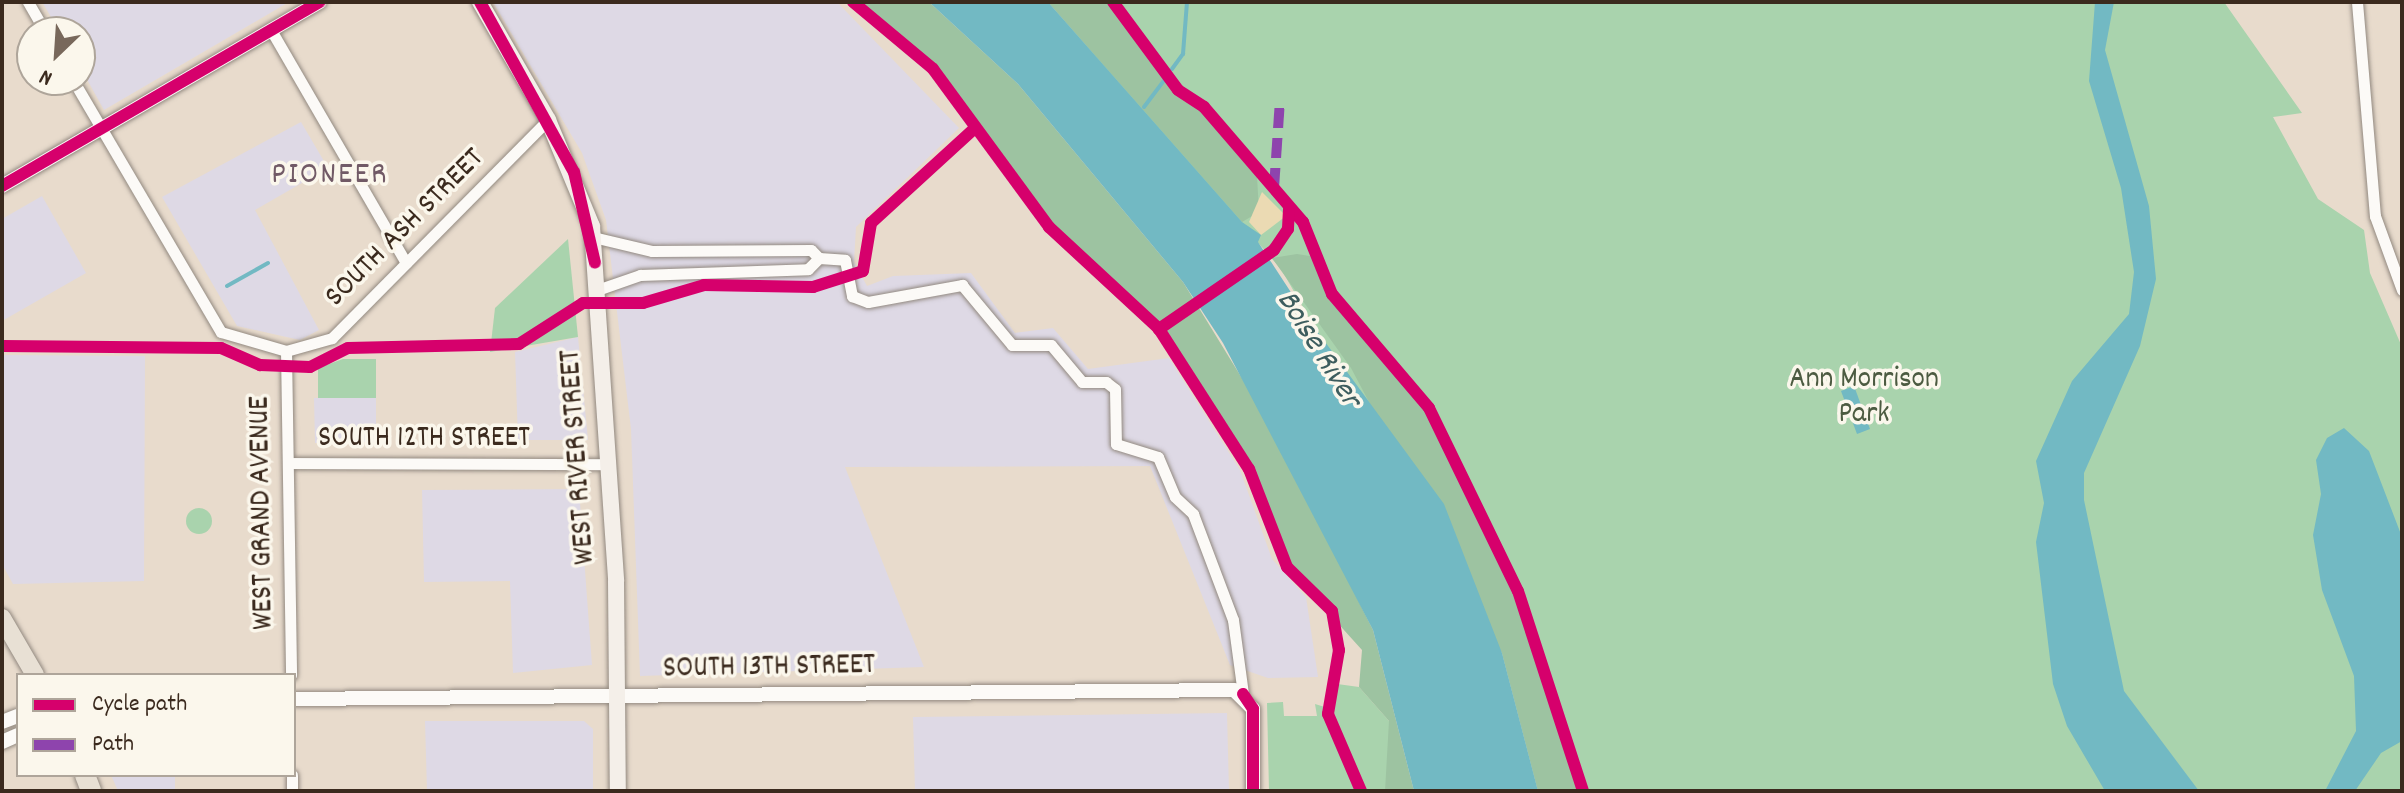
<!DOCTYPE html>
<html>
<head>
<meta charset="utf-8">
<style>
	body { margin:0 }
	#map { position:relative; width:2404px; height:793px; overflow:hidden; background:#e8dbcc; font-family:Dekko,sans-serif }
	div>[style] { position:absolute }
	.built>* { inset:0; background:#ded9e5 }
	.green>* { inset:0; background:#a9d3ad }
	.round { border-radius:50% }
	.forest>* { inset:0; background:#9dc3a1 }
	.sand>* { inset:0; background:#ebdab3 }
	.water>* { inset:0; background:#72b9c3 }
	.stream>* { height:4px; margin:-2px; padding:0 2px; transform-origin:2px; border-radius:2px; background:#72b9c3 }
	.roads { filter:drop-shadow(0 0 2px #928980) drop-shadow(0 0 2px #928980) }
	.minor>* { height:11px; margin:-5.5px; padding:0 5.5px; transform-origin:5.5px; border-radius:5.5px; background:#fcfaf7 }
	.tertiary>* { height:14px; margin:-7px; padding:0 7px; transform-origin:7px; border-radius:7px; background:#fcfaf7 }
	.secondary>* { height:16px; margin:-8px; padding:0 8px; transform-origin:8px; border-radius:8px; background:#f4efe9 }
	.primary>* { height:18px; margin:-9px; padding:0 9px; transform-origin:9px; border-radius:9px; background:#e8e0d4 }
	.motorway>* { height:20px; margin:-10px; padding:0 10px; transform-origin:10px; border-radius:10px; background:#e8e0d4 }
	.quiet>* { height:10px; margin-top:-5px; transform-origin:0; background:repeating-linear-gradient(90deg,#8e44ad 0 20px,transparent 0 30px) }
	.cycleway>* { height:12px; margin:-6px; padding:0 6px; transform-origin:6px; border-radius:6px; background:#d6006c }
	span { translate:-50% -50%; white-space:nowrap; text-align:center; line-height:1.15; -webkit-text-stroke:7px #fbf7ec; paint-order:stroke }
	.street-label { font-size:30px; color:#3b2a1e }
	.park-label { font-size:30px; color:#4c5b41 }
	.neighbourhood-label { font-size:32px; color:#715a66; letter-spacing:2px }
	.water-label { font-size:32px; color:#3d5d5e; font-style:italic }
	.frame { position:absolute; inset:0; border:4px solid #3b2a1e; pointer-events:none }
	.legend { position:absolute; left:16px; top:673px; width:280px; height:104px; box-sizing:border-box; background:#fbf7ec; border:2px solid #aea59a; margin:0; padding:10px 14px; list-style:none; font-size:24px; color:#3b2a1e }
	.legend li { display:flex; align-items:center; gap:16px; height:40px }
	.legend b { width:40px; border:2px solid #aea59a }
	.north { position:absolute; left:16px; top:16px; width:80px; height:80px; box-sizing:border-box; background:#fbf7ec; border:2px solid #aea59a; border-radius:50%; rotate:205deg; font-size:22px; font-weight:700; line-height:32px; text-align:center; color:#3b2a1e }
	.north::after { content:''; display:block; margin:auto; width:28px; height:36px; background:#78685b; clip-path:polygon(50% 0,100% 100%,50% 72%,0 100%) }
</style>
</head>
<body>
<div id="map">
	<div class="built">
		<div style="clip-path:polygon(42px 2px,289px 2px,104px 110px,80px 67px,80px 32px,60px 32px)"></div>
		<div style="clip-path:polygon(493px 2px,837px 2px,959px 128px,856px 227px,854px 262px,867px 286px,893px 276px,971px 273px,1015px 333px,1053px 328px,1088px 369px,1169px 358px,1240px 470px,1272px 559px,1306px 597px,1318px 677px,1268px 678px,1230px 665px,1150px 466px,845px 467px,924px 667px,640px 676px,631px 429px,606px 220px,582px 153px)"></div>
		<div style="clip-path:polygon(301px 122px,328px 168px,255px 210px,319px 330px,300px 340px,237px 326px,162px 197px)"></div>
		<div style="clip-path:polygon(42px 196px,86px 273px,2px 321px,2px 219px)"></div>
		<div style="clip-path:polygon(578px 337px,588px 440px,518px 440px,515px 352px)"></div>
		<div style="clip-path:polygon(2px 355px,145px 356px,144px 581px,13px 584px,2px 564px)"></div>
		<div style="clip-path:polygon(314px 398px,376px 398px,376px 442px,315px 443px)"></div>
		<div style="clip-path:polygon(579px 489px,592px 665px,513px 673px,510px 581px,424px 582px,422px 490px)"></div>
		<div style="clip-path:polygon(1227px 713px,1229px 791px,915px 791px,913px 717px)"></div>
		<div style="clip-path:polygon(425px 721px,584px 721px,593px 729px,593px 791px,427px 791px)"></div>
		<div style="clip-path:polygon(111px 775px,175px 775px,175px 791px,118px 791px)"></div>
	</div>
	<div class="green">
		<div style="clip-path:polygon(1048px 2px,2224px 2px,2302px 113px,2273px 117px,2318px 199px,2364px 230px,2370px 273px,2402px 347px,2402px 791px,1538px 791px,1502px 653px,1281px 269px)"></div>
		<div style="clip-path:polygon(568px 239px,578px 337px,490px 352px,495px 308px)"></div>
		<div style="clip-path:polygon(343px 359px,376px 359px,376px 398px,318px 398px,318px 368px)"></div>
		<div class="round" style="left:186px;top:508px;width:26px;height:26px"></div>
		<div style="clip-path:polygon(1330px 683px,1359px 687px,1389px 721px,1402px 791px,1269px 791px,1267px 703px,1283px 702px,1284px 716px,1317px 716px,1315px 704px,1328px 708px)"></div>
	</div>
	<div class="forest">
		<div style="clip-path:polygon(853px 2px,929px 2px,1018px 84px,1183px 282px,1270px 424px,1373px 630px,1414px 791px,1385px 791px,1389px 721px,1359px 687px,1362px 650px,1288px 568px,1249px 469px,1159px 329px,1049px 227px,933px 69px)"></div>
		<div style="clip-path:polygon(1048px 2px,1113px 2px,1178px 90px,1204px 108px,1257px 176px,1259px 212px,1242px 222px)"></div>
		<div style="clip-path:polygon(1297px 254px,1316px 257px,1332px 294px,1390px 355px,1436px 419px,1518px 591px,1583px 791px,1538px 791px,1502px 653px,1351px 368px,1272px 258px)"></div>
	</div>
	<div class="sand">
		<div style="clip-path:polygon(1262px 192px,1286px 216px,1261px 235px,1249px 222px)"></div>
	</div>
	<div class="water">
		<div style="clip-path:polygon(929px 2px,1048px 2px,1242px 222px,1261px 235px,1258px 242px,1309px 320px,1444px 504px,1502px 653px,1538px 791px,1414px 791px,1373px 630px,1223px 343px,1183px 282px,1018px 84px)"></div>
		<div style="clip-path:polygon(2095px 2px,2114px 2px,2105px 50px,2149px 206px,2156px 279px,2140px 346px,2084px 473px,2084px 500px,2124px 691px,2199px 791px,2105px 791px,2067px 726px,2053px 684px,2036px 542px,2044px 503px,2036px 461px,2072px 381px,2129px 314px,2134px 272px,2121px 188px,2089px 81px)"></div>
		<div style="clip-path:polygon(1854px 386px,1870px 429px,1857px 434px,1841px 391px)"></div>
		<div style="clip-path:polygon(2344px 428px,2369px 451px,2402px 537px,2402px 741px,2381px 753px,2355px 791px,2325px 791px,2356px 731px,2354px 676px,2322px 590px,2313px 535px,2321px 494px,2316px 460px,2327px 438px)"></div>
	</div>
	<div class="stream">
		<div style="left:1172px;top:69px;width:19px;rotate:-54deg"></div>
		<div style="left:1183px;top:54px;width:52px;rotate:-85.6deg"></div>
		<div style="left:1144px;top:107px;width:34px;rotate:-53deg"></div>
		<div style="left:227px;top:286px;width:47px;rotate:-29.3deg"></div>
	</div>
	<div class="roads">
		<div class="minor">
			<div style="left:28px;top:2px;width:34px;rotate:60deg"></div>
			<div style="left:2357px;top:2px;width:215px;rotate:85.2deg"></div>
			<div style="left:2375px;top:216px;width:79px;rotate:70deg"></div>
			<div style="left:271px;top:30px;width:269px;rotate:59.9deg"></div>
			<div style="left:73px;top:80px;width:292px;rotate:59.6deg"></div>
			<div style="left:221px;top:332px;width:68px;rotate:16.3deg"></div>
			<div style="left:286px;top:351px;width:48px;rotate:-15.8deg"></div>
			<div style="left:332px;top:338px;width:307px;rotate:-45.3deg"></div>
			<div style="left:593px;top:237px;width:61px;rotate:13.3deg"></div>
			<div style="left:652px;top:251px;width:159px;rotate:-0.4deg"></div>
			<div style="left:811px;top:250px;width:11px;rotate:45deg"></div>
			<div style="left:819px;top:258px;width:26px;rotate:4deg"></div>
			<div style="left:845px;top:260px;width:37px;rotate:79deg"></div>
			<div style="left:852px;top:296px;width:17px;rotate:21deg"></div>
			<div style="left:868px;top:302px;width:96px;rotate:-10.3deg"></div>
			<div style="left:962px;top:285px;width:78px;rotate:50.2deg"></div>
			<div style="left:1012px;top:345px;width:39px"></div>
			<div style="left:1051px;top:345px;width:48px;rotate:50deg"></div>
			<div style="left:1082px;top:382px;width:24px"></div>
			<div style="left:1106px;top:382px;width:11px;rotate:38deg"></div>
			<div style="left:1115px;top:389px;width:55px;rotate:89deg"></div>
			<div style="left:1116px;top:444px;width:44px;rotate:17.2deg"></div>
			<div style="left:1158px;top:457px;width:43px;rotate:67deg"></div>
			<div style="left:1175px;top:497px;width:25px;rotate:43deg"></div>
			<div style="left:1193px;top:514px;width:113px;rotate:69.3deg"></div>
			<div style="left:1233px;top:620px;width:75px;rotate:82.3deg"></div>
			<div style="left:597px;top:290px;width:46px;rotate:-19.2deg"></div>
			<div style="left:640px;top:275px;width:168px;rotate:-2deg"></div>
			<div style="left:808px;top:269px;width:16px;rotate:-45deg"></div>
			<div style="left:286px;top:351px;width:324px;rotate:89.1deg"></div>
			<div style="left:288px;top:463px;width:321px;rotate:0.2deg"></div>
			<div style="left:292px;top:775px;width:16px;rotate:90deg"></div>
		</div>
		<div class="tertiary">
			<div style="left:2px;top:186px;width:367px;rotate:-30.1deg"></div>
			<div style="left:294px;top:699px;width:940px;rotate:-0.55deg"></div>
			<div style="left:1234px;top:690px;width:27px;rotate:45deg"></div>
			<div style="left:1253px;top:709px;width:82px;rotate:90deg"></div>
			<div style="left:2px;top:722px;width:17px;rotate:-21deg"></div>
			<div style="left:2px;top:742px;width:17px;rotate:-24deg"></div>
		</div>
		<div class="secondary">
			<div style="left:480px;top:2px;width:136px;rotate:60deg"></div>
			<div style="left:548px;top:120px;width:115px;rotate:67.5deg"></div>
			<div style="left:592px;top:226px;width:356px;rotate:86.1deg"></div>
			<div style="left:616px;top:581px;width:210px;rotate:89.5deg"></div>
		</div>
		<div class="primary">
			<div style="left:2px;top:618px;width:66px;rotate:59.9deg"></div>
		</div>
		<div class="motorway">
			<div style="left:85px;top:775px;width:17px;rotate:69deg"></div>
		</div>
	</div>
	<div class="quiet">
		<div style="left:1274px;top:188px;width:88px;rotate:-86.1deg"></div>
	</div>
	<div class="cycleway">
		<div style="left:480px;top:2px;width:194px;rotate:61.1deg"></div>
		<div style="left:574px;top:172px;width:93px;rotate:77deg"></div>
		<div style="left:853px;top:2px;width:104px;rotate:39.9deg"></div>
		<div style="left:933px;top:69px;width:196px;rotate:53.7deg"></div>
		<div style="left:1049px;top:227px;width:150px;rotate:42.8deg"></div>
		<div style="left:1113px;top:2px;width:109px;rotate:53.5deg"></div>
		<div style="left:1178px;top:90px;width:31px;rotate:33deg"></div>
		<div style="left:1204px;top:107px;width:152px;rotate:49.3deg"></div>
		<div style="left:1303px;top:222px;width:78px;rotate:68.1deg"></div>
		<div style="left:1332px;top:294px;width:150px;rotate:49.6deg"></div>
		<div style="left:1429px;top:408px;width:203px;rotate:64.1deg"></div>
		<div style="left:1518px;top:591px;width:210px;rotate:72deg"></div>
		<div style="left:2px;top:186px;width:367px;rotate:-30.1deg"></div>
		<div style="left:1289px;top:209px;width:20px;rotate:93deg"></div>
		<div style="left:1288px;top:229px;width:25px;rotate:124deg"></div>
		<div style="left:1274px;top:250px;width:140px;rotate:145.5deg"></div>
		<div style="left:1159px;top:329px;width:166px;rotate:57.3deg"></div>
		<div style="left:1249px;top:469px;width:105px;rotate:68.8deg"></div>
		<div style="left:1287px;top:567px;width:63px;rotate:44.4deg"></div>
		<div style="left:1332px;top:611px;width:40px;rotate:80deg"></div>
		<div style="left:1339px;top:650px;width:65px;rotate:99.8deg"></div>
		<div style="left:1328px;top:714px;width:84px;rotate:66.8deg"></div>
		<div style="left:2px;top:346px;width:219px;rotate:0.5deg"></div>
		<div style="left:221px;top:348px;width:43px;rotate:23.6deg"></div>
		<div style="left:260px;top:365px;width:50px;rotate:2.3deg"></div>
		<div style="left:310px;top:367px;width:42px;rotate:-26.6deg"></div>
		<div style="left:348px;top:348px;width:171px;rotate:-1.3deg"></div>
		<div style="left:519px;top:344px;width:76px;rotate:-32.6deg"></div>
		<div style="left:583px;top:303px;width:60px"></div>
		<div style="left:643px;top:303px;width:64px;rotate:-16.4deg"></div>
		<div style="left:704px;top:285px;width:109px;rotate:1.1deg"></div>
		<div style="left:813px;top:287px;width:52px;rotate:-17.7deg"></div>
		<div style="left:863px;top:271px;width:49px;rotate:-80.5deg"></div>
		<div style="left:871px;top:223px;width:141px;rotate:-42.4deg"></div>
		<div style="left:1243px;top:694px;width:18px;rotate:56deg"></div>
		<div style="left:1253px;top:709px;width:82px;rotate:90deg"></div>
	</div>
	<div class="street-label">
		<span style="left:406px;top:229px;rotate:-45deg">SOUTH ASH STREET</span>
		<span style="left:424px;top:440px">SOUTH 12TH STREET</span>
		<span style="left:580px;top:457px;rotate:-94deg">WEST RIVER STREET</span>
		<span style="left:264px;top:513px;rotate:-91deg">WEST GRAND AVENUE</span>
		<span style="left:769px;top:669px;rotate:-1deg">SOUTH 13TH STREET</span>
	</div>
	<div class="park-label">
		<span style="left:1864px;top:398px">Ann Morrison<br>Park</span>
	</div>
	<div class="neighbourhood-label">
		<span style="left:330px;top:176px">PIONEER</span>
	</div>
	<div class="water-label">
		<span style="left:1317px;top:350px;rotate:58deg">Boise River</span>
	</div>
	<div class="frame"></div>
	<ul class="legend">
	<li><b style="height:10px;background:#d6006c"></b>Cycle path</li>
	<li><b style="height:10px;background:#8e44ad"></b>Path</li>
	</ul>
	<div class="north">N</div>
</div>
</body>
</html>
